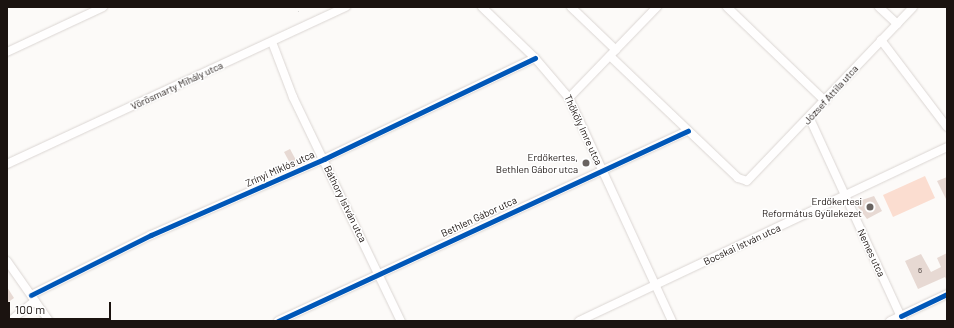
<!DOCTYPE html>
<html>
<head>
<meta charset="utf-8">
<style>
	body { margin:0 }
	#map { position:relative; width:954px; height:328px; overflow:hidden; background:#fcfaf8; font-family:Barlow,sans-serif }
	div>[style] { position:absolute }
	.green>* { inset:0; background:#fbddd0 }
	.building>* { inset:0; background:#e7d9d3 }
	.path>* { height:1px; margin-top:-0.5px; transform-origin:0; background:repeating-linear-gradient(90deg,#d3d2d1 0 1px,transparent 0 4px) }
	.roads { filter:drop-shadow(0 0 1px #dbd6d3) drop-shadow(0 0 1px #dbd6d3) }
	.street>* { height:8px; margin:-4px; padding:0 4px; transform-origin:4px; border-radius:4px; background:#fffefe }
	.cycleway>* { height:5px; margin:-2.5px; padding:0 2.5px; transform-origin:2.5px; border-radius:2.5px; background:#0057b8 }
	.dots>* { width:11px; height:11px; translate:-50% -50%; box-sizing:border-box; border:2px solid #fff; border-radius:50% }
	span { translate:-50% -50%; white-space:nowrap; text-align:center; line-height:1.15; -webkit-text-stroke:3px #fff; paint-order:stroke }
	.number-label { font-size:8px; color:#4e4441 }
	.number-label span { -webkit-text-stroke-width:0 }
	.street-label { font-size:10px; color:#1b1310 }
	.poi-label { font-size:10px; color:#1b1310 }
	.right { translate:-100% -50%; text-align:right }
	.frame { position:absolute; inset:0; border:8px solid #1b1310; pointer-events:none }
	.scale { position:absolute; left:8px; top:302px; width:103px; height:18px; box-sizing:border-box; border:2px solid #1b1310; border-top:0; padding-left:5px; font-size:12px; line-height:14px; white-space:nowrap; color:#1b1310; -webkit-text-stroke:3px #fff; paint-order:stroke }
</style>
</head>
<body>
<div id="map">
	<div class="green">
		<div style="clip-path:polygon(925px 176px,935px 198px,893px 217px,883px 195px)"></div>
	</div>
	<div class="building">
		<div style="clip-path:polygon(290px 149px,297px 162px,291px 165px,284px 152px)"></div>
		<div style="clip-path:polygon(947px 177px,947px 201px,937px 181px)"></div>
		<div style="clip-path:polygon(874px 196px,882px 211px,867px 219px,858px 207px,859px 201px)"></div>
		<div style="clip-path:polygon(947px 253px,947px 281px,945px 277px,918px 289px,905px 261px,921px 254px,931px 272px,941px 267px,937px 258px)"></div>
		<div style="clip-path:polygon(7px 287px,14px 298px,7px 303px)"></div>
	</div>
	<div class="path">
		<div style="left:296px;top:7px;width:7px;rotate:56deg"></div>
	</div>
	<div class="roads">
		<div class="street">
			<div style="left:482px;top:7px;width:74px;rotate:43.9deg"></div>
			<div style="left:535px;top:58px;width:52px;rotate:49.6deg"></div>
			<div style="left:569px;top:98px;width:246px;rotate:65.2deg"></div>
			<div style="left:571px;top:7px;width:62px;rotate:43.7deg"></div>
			<div style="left:727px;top:7px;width:136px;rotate:43.8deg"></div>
			<div style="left:879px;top:7px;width:25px;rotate:43deg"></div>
			<div style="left:881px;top:40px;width:109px;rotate:52.8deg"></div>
			<div style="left:272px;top:42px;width:59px;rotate:69.1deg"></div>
			<div style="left:293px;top:97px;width:249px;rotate:64.3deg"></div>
			<div style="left:7px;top:52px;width:106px;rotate:-25.1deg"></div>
			<div style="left:610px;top:56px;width:177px;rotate:43.6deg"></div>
			<div style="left:738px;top:178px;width:9px;rotate:18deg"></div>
			<div style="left:747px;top:181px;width:240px;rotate:-46.3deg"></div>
			<div style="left:569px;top:98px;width:127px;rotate:-46deg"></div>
			<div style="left:810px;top:119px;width:222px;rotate:65.3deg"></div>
			<div style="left:7px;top:164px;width:374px;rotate:-24.9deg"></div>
			<div style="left:7px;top:261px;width:73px;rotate:55deg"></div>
			<div style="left:31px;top:295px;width:134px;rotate:-26.6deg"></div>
			<div style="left:151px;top:235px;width:189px;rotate:-23.7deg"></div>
			<div style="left:324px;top:159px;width:234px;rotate:-25.6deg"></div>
			<div style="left:10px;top:321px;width:32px;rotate:-39deg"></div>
			<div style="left:278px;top:321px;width:452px;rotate:-24.9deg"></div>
			<div style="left:579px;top:321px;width:407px;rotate:-25.3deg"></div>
			<div style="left:890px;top:321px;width:63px;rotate:-25.3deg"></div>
		</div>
	</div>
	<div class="cycleway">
		<div style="left:31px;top:295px;width:134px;rotate:-26.6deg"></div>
		<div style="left:151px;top:235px;width:189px;rotate:-23.7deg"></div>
		<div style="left:324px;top:159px;width:234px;rotate:-25.6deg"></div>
		<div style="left:901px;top:316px;width:51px;rotate:-25.6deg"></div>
		<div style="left:278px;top:321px;width:452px;rotate:-24.9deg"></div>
	</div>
	<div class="dots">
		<div style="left:586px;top:163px;background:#6a6461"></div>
		<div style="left:870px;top:207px;background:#6a6461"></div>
	</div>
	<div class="number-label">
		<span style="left:920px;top:271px">6</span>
	</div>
	<div class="street-label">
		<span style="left:177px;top:86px;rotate:-25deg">Vörösmarty Mihály utca</span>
		<span style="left:831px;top:95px;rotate:-48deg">József Attila utca</span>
		<span style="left:583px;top:130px;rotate:65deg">Thököly Imre utca</span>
		<span style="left:280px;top:169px;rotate:-24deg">Zrínyi Miklós utca</span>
		<span style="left:345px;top:204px;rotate:64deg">Báthory István utca</span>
		<span style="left:479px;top:217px;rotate:-25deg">Bethlen Gábor utca</span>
		<span style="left:742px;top:245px;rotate:-25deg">Bocskai István utca</span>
		<span style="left:871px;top:253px;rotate:65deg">Nemes utca</span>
	</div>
	<div class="poi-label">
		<span class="right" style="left:578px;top:163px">Erdőkertes,<br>Bethlen Gábor utca</span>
		<span class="right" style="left:862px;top:207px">Erdőkertesi<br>Református Gyülekezet</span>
	</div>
	<div class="frame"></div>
	<div class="scale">100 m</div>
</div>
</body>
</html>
